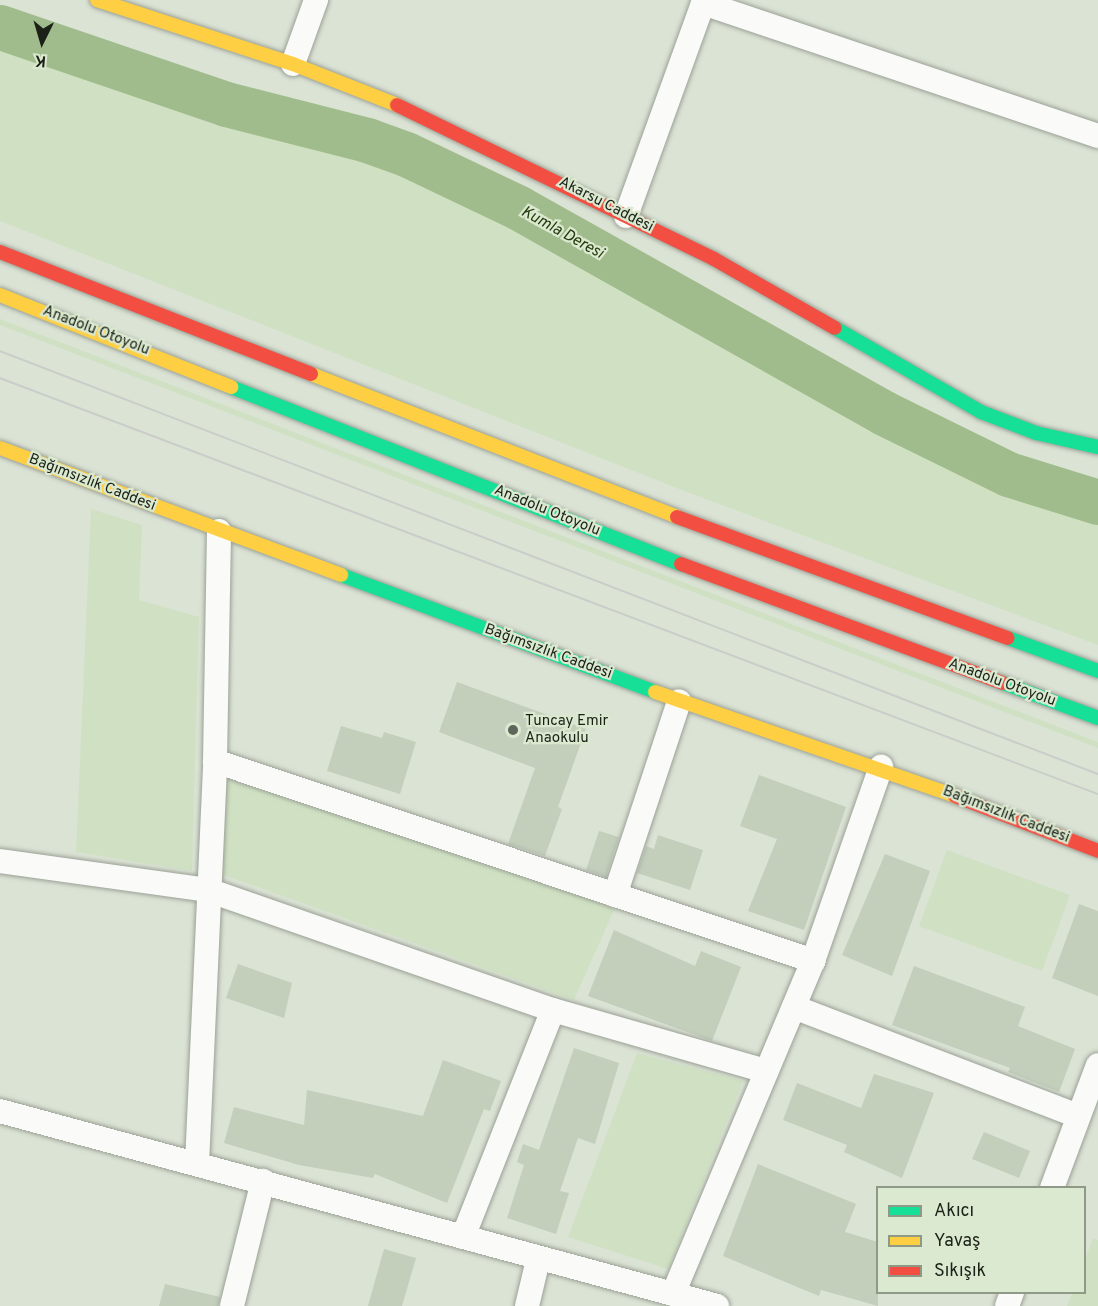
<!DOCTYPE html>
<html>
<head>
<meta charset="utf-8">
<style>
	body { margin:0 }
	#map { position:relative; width:1098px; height:1306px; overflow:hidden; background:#dbe3d5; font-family:Overpass,sans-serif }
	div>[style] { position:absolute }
	.green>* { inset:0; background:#d0e1c3 }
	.river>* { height:45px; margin:-22.5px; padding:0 22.5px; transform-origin:22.5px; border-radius:22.5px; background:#a1bc8c }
	.building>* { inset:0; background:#c3cebb }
	.roads { filter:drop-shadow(0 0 2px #9ba196) drop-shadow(0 0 2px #9ba196) }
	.street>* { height:24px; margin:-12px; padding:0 12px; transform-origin:12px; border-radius:12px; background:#fafbf9 }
	.fast>* { height:14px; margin:-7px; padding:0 7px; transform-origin:7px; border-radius:7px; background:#16e098 }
	.slow>* { height:14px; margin:-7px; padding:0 7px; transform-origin:7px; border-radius:7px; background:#ffcf43 }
	.jam>* { height:14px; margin:-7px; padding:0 7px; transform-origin:7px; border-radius:7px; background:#f24e42 }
	.tram>* { height:1.5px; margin:-0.75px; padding:0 0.75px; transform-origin:0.75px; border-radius:0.75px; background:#cacdc8 }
	.dots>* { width:16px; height:16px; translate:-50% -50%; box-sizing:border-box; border:3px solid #dae9cf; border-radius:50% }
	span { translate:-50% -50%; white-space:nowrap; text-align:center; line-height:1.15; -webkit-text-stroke:4.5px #dae9cf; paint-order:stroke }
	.street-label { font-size:15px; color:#1c2118 }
	.poi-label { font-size:15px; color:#1c2118 }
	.left { translate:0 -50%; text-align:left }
	.water-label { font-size:16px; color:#253b0d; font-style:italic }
	.legend { position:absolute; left:876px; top:1186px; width:210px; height:108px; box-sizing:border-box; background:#dae9cf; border:2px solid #8e9986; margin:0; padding:8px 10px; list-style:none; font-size:18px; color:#1c2118 }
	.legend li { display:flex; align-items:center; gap:12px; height:30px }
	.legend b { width:30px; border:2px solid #8e9986 }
	.north { position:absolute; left:12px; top:12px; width:60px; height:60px; -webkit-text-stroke:4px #dae9cf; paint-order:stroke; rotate:185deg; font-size:16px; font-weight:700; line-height:24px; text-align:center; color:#1c2118 }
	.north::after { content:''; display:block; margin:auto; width:21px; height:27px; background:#1c2118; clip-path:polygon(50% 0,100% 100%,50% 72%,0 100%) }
</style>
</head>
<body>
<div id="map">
	<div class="green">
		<div style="clip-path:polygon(0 39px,263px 128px,362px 151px,418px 172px,985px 479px,1060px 508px,1098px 516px,1098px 645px,687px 492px,0 221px)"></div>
		<div style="clip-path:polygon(0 319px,1098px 742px,1098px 748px,0 325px)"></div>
		<div style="clip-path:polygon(91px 509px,142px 525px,139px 600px,199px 617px,192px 871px,76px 852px)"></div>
		<div style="clip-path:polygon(226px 773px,615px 908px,574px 1000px,221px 874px)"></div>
		<div style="clip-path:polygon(947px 850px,1070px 895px,1042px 971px,919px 926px)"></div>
		<div style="clip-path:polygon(637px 1053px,743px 1081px,668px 1269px,568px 1237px)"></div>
		<div style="clip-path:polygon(1093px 1238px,1098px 1240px,1098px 1306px,1067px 1306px,1072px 1293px,1084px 1292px,1085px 1260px)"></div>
	</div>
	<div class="river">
		<div style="left:0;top:27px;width:239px;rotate:18.8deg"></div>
		<div style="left:226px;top:104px;width:146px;rotate:14.3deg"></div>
		<div style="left:367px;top:140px;width:41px;rotate:19.7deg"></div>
		<div style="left:406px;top:154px;width:125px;rotate:25.5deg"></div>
		<div style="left:519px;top:208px;width:419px;rotate:29.3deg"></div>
		<div style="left:884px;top:413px;width:138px;rotate:26.2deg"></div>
		<div style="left:1008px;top:474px;width:94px;rotate:17.3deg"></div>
	</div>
	<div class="building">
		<div style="clip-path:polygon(457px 682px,586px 729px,558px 807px,562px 809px,545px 856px,508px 844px,535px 768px,439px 732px)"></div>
		<div style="clip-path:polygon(341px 726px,382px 738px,384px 732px,416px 742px,400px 794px,327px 771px)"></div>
		<div style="clip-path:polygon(759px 775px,846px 807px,804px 930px,748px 911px,777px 839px,740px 826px)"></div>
		<div style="clip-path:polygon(599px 831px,619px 837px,606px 877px,586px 870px)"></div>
		<div style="clip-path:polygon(658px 835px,703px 850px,690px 890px,637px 873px,646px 846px,654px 849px)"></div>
		<div style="clip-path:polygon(885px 854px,930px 871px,892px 976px,842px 955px)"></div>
		<div style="clip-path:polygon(1079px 904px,1098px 911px,1098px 996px,1052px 978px)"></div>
		<div style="clip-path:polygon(614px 930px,695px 966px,701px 951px,741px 967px,712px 1041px,588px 996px)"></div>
		<div style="clip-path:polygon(238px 964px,292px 983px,284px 1018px,226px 998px)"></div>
		<div style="clip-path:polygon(914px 966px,1025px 1007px,1018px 1026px,1075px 1049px,1059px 1092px,1008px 1072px,1010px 1068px,892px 1025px)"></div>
		<div style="clip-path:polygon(574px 1048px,619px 1063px,595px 1144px,578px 1138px,560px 1191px,569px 1193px,556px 1234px,507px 1218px,524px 1165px,517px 1162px,523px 1144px,539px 1150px)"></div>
		<div style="clip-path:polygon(443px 1060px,501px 1081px,490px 1111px,484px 1109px,447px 1203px,375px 1174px,373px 1178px,299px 1165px,224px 1143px,234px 1107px,304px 1125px,307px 1090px,423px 1116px)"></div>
		<div style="clip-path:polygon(874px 1074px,934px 1093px,902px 1178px,844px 1152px,847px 1145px,783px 1120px,797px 1083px,861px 1108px)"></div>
		<div style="clip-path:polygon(984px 1132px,1030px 1151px,1019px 1178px,972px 1159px)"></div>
		<div style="clip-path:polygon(758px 1164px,856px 1204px,845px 1232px,878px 1242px,878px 1306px,821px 1290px,819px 1296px,723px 1256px)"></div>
		<div style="clip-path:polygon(384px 1249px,416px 1258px,402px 1306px,368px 1306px)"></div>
		<div style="clip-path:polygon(165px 1284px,220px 1297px,218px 1306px,159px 1306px)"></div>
	</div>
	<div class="roads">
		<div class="street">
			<div style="left:703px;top:3px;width:417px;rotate:18.6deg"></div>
			<div style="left:293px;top:64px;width:68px;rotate:-70.2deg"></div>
			<div style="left:626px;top:216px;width:230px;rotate:-70.1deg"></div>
			<div style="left:215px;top:761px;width:631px;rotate:18.49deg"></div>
			<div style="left:0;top:861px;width:210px;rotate:7.9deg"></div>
			<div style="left:208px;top:890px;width:365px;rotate:19.2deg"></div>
			<div style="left:553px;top:1010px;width:222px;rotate:16deg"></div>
			<div style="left:615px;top:895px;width:204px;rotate:-71.7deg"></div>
			<div style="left:794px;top:1007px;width:304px;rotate:21deg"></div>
			<div style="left:0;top:1111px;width:743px;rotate:15.21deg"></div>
			<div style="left:197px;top:1164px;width:403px;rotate:-87.4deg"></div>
			<div style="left:215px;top:761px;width:230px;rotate:-89deg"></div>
			<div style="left:1052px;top:1188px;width:131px;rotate:-69.5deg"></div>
			<div style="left:463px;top:1237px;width:244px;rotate:-68.4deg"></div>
			<div style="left:673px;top:1294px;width:361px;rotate:-67.2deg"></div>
			<div style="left:813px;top:961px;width:206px;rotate:-70.7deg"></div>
			<div style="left:232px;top:1306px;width:129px;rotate:-76.1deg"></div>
			<div style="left:527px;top:1306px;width:47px;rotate:-76.6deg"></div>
			<div style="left:1007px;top:1306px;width:15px;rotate:-70deg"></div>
		</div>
		<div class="fast">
			<div style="left:835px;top:328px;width:168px;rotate:29.9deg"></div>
			<div style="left:981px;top:412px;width:59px;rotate:20.9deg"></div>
			<div style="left:1036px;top:433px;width:64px;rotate:12.7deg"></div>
			<div style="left:231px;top:387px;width:484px;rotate:21.5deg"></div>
			<div style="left:341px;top:575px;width:335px;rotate:20.4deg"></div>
			<div style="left:1008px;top:638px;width:96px;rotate:20.1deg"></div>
			<div style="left:1003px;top:683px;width:101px;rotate:20.2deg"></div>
		</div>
		<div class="slow">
			<div style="left:97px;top:0;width:206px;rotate:18.1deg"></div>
			<div style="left:293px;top:64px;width:112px;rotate:21.5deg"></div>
			<div style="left:0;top:295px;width:249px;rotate:21.7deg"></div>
			<div style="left:311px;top:374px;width:393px;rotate:21.3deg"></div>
			<div style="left:0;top:448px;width:364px;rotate:20.4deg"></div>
			<div style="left:655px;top:692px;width:318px;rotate:19.1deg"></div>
		</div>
		<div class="jam">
			<div style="left:397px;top:105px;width:352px;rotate:25.9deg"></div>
			<div style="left:714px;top:259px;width:139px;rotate:29.7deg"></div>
			<div style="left:0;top:252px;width:334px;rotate:21.4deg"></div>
			<div style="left:677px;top:517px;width:352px;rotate:20.1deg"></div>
			<div style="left:681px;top:564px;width:343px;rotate:20.3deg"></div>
			<div style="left:955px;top:796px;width:153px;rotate:21deg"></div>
		</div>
	</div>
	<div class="tram">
		<div style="left:0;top:351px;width:1177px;rotate:21.07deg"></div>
		<div style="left:0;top:378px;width:1174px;rotate:20.75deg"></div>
	</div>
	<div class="dots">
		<div style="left:513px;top:730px;background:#5f655a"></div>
	</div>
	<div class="street-label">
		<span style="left:606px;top:205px;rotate:27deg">Akarsu Caddesi</span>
		<span style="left:96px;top:331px;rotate:21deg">Anadolu Otoyolu</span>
		<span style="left:92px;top:483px;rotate:21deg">Bağımsızlık Caddesi</span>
		<span style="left:547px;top:511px;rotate:22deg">Anadolu Otoyolu</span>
		<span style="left:548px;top:652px;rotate:20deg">Bağımsızlık Caddesi</span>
		<span style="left:1002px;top:683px;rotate:20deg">Anadolu Otoyolu</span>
		<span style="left:1006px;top:815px;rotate:21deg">Bağımsızlık Caddesi</span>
	</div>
	<div class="poi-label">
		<span class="left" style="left:525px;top:730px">Tuncay Emir<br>Anaokulu</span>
	</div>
	<div class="water-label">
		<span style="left:562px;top:233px;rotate:29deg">Kumla Deresi</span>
	</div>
	<ul class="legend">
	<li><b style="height:8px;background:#16e098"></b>Akıcı</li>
	<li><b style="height:8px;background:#ffcf43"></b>Yavaş</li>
	<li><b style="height:8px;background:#f24e42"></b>Sıkışık</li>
	</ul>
	<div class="north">K</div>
</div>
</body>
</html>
